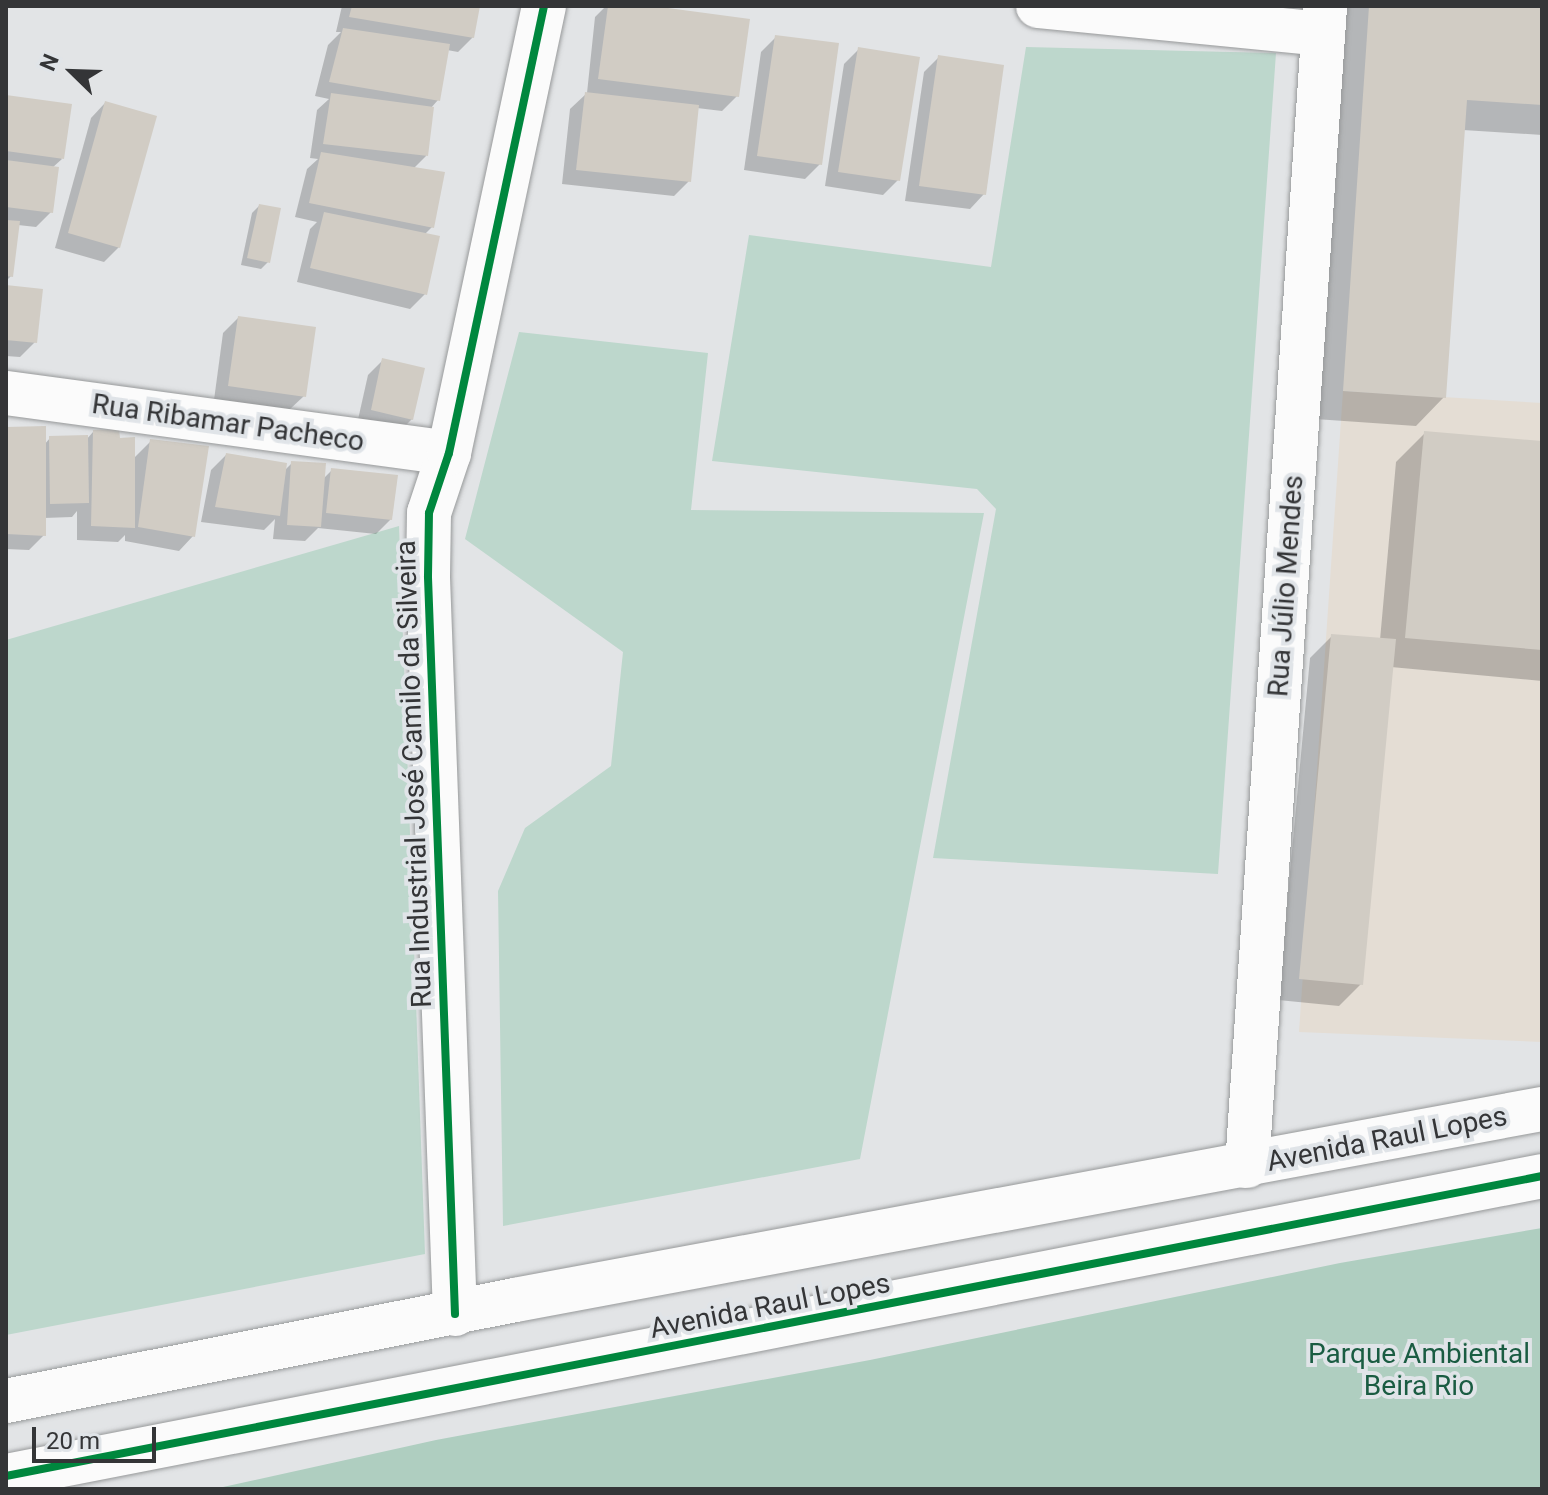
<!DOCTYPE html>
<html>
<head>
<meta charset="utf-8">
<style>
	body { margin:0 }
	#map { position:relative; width:1548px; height:1495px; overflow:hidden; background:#e2e4e6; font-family:Roboto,sans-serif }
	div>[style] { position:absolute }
	.industrial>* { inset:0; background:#e4ddd4 }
	.green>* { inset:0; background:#bdd7cc }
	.forest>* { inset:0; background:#afcec0 }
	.shadow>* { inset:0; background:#0003 }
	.building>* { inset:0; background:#d1ccc4 }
	.roads { filter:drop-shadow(0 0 2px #97999a) drop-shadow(0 0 2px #97999a) }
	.minor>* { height:44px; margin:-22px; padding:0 22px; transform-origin:22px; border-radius:22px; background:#fbfbfb }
	.major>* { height:44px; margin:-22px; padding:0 22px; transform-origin:22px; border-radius:22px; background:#fbfbfb }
	.cycleway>* { height:8px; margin:-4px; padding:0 4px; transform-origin:4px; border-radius:4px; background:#00873e }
	span { translate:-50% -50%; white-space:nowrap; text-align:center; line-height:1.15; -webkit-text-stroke:8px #e0e4e8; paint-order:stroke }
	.street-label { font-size:28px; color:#343537 }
	.park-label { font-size:28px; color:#1a5c42 }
	.frame { position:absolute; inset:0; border:8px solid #343537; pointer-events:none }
	.north { position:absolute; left:32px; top:32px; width:80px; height:80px; -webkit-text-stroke:6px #e0e4e8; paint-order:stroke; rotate:293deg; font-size:22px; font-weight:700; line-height:32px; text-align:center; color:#343537 }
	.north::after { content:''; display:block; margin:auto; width:28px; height:36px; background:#343537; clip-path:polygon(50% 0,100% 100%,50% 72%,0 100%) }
	.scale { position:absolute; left:32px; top:1427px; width:124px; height:36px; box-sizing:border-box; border:4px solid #343537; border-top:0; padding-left:10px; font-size:24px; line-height:28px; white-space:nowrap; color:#343537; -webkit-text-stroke:6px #e0e4e8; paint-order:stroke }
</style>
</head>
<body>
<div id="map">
	<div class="industrial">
		<div style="clip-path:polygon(1343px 391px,1542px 403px,1542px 1042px,1299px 1032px)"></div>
	</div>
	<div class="green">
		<div style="clip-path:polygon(1026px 47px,1276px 53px,1218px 874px,933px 858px,996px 509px,977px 489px,712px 461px,749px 235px,991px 267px)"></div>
		<div style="clip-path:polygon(519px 332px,708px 353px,691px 510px,984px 513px,860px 1159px,503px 1226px,498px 891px,525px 828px,611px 766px,623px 652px,465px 539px)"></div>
		<div style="clip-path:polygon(399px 526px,425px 1254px,6px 1335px,6px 640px)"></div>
	</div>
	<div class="forest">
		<div style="clip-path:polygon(1542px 1228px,1542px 1489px,214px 1489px,436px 1440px,870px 1360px,1340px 1263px)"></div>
	</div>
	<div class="shadow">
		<div style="clip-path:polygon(342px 6px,478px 6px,473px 37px,458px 52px,447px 50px,438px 100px,430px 109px,426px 156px,413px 169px,432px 227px,424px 235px,425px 294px,410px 309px,297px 282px,310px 229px,317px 222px,295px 217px,307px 169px,318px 159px,310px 158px,317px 110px,329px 99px,315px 96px,328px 45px,341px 32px,336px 32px)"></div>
		<div style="clip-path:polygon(606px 6px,639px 6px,737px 96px,722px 111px,697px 108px,689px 181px,674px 196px,562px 184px,570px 109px,587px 93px,595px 17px)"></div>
		<div style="clip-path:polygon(1344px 6px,1542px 6px,1542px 135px,1463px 130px,1444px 397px,1416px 426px,1315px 419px)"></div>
		<div style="clip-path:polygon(776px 37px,820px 164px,805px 179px,744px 170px,761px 52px)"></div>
		<div style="clip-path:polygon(859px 49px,898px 180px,883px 195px,825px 186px,844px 64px)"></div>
		<div style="clip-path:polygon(938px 58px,984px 194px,970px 209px,905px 201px,924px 72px)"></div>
		<div style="clip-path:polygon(6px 97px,62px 159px,52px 168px,51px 212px,36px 227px,18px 225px,11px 276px,6px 281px)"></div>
		<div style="clip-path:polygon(105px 103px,119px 247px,104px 262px,55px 248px,91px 118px)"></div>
		<div style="clip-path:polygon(259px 206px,268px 262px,261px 269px,241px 265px,252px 213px)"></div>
		<div style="clip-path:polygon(6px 287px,35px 342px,20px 357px,6px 356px)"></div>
		<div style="clip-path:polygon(238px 318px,304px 396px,289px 410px,214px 400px,223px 333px)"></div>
		<div style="clip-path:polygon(382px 361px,412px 419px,397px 434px,357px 424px,368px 375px)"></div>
		<div style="clip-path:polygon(6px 429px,44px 445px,50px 438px,86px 440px,93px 432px,118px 440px,133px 459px,151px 441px,193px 536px,179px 551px,125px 541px,125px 535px,118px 542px,77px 540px,77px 511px,72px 517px,44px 518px,44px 535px,29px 550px,6px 549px)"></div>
		<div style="clip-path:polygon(1425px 433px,1542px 443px,1542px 681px,1391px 667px,1361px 984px,1339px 1006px,1278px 1000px,1310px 658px,1332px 636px,1380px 640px,1396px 462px)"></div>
		<div style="clip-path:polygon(226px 455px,284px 471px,292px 463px,323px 479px,332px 470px,391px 519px,376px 534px,318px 528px,305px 541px,273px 539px,275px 519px,264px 530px,201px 522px,211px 470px)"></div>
	</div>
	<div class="building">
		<div style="clip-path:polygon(352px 6px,480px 6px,474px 38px,349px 17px)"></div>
		<div style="clip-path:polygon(608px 6px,653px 6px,750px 19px,739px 97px,598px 79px)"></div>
		<div style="clip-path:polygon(1369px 6px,1542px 6px,1542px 105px,1467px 100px,1446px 398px,1343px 391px)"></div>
		<div style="clip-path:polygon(343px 28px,450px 44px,440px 101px,329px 82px)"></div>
		<div style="clip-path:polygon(775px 35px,839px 43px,822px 165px,757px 156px)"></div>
		<div style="clip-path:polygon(858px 47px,920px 57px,900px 181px,838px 172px)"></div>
		<div style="clip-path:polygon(938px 55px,1004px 65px,986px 195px,919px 186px)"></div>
		<div style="clip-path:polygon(585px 92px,699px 105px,691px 182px,576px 170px)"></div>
		<div style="clip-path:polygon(331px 93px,434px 107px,428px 156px,323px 144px)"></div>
		<div style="clip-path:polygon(6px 95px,72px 104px,64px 159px,6px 151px)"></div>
		<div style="clip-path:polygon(105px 101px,157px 116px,120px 248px,68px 233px)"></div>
		<div style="clip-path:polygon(321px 152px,445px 172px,434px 228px,309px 203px)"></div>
		<div style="clip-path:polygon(6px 160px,59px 167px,53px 213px,6px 207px)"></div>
		<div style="clip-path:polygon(259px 204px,281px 208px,270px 263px,247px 258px)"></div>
		<div style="clip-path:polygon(324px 212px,440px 236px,427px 295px,310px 268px)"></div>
		<div style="clip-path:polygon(6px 220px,20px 221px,13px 277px,6px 276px)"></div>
		<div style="clip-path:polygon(6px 285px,43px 289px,37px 343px,6px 340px)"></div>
		<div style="clip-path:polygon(238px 316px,316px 327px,306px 397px,228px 386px)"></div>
		<div style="clip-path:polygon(382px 358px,425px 368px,413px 420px,371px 410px)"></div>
		<div style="clip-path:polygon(46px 426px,46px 536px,6px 534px,6px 427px)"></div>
		<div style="clip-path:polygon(119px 429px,120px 438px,135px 437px,135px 528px,91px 526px,93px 430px)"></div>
		<div style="clip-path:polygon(1424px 431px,1542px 441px,1542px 650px,1405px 638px)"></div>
		<div style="clip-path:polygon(88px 435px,89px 503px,50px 504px,49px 436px)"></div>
		<div style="clip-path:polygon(150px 439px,209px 446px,195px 537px,138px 527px)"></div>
		<div style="clip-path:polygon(226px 453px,287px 463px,280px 516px,215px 507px)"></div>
		<div style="clip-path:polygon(291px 461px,326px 463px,321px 527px,287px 525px)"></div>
		<div style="clip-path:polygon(331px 468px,398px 475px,392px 520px,326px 513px)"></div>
		<div style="clip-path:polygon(1331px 634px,1396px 639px,1363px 985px,1299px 979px)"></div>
	</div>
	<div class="roads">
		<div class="minor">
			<div style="left:1038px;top:6px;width:286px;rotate:5.6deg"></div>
			<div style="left:6px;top:393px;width:447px;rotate:7.7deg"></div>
			<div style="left:1247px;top:1166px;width:1163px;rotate:-86.15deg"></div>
			<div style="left:455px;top:1314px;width:738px;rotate:-92.1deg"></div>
			<div style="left:428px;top:576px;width:63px;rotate:-89.1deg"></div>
			<div style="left:429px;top:513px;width:63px;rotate:-71.6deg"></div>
			<div style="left:449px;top:453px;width:457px;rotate:-78deg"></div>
		</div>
		<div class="major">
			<div style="left:6px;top:1401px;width:519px;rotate:-11.22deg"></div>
			<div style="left:515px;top:1300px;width:1045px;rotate:-10.54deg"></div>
			<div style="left:6px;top:1476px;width:1565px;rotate:-11.05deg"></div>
		</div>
	</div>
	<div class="cycleway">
		<div style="left:455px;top:1314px;width:738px;rotate:-92.1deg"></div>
		<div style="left:428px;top:576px;width:63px;rotate:-89.1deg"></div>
		<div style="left:429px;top:513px;width:63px;rotate:-71.6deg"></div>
		<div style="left:449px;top:453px;width:457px;rotate:-78deg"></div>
		<div style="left:6px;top:1476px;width:1565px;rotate:-11.05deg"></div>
	</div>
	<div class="street-label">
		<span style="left:228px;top:423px;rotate:8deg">Rua Ribamar Pacheco</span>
		<span style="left:1286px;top:586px;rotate:-86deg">Rua Júlio Mendes</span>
		<span style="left:414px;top:774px;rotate:-92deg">Rua Industrial José Camilo da Silveira</span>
		<span style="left:1387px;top:1139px;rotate:-11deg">Avenida Raul Lopes</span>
		<span style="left:770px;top:1306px;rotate:-11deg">Avenida Raul Lopes</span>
	</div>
	<div class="park-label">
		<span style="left:1419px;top:1370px">Parque Ambiental<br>Beira Rio</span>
	</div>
	<div class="frame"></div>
	<div class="north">N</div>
	<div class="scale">20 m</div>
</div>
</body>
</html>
